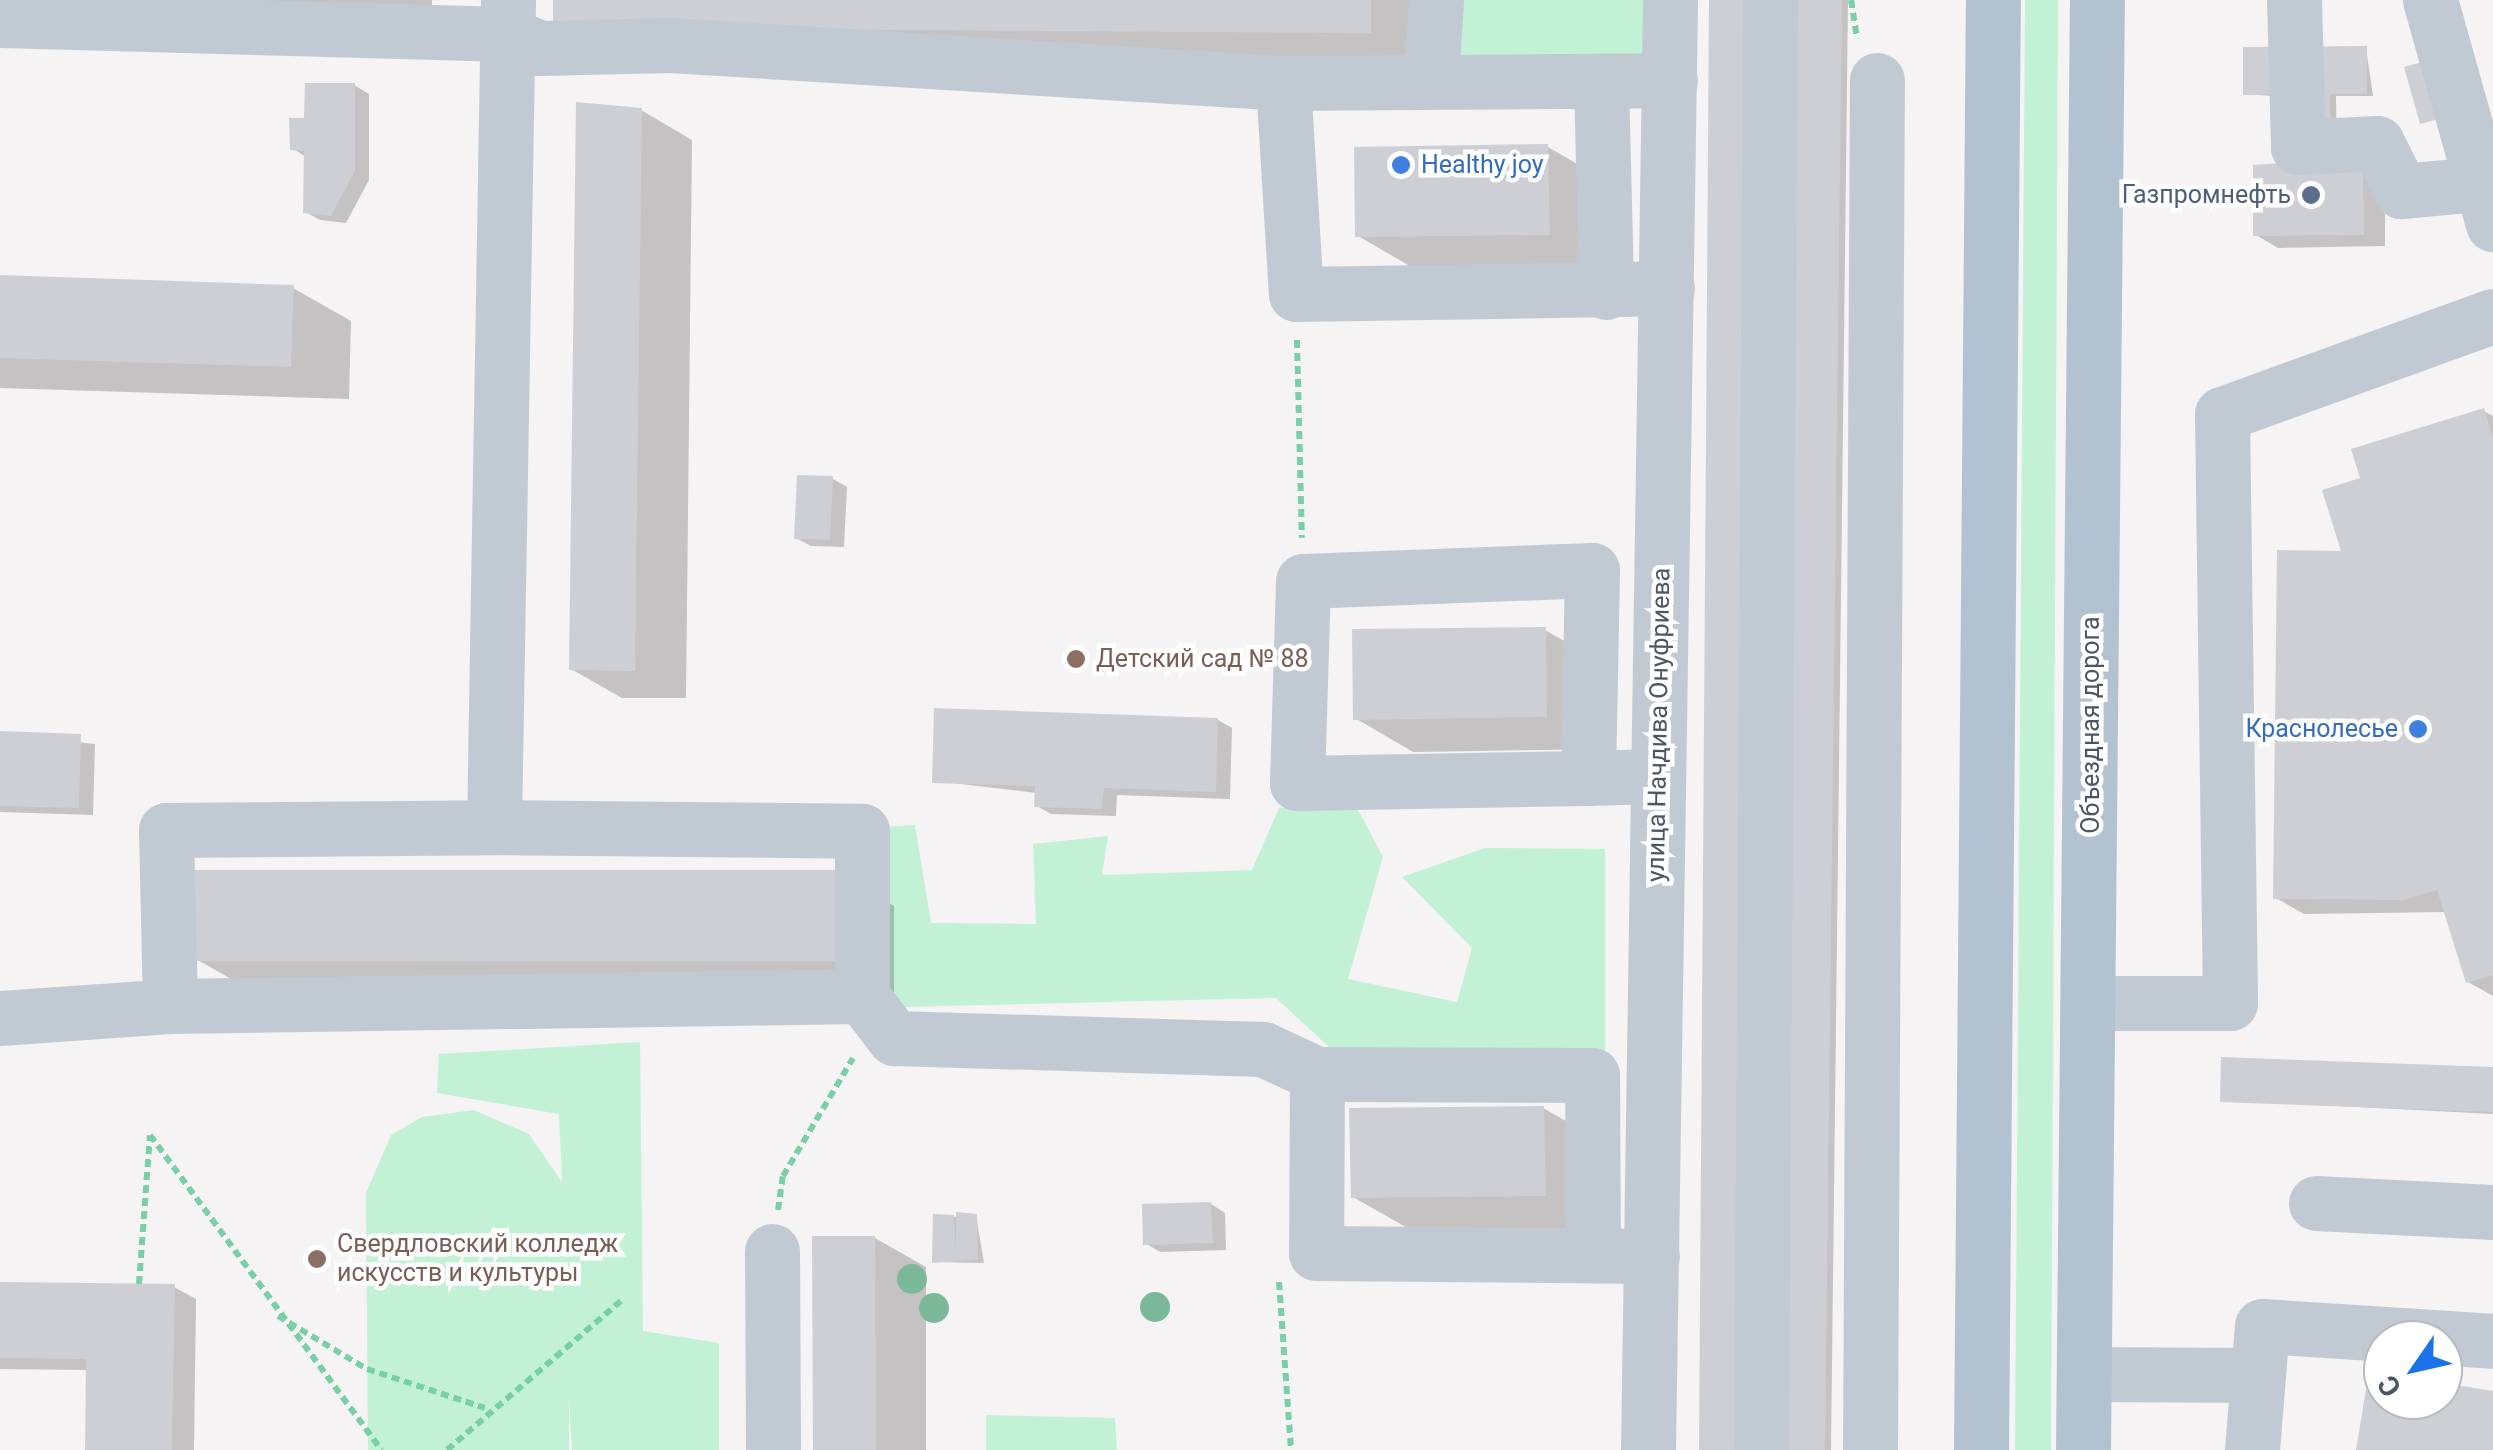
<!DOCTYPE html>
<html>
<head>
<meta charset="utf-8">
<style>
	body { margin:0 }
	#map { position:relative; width:2493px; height:1450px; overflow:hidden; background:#f5f3f3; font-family:Roboto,sans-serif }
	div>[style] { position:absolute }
	.green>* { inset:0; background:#c3f1d5 }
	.shadow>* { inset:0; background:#0003 }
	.building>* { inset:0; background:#cdcfd5 }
	.path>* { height:6px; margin-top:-3px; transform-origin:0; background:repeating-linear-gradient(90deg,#7ad0a6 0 8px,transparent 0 13px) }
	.minor>* { height:55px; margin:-27.5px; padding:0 27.5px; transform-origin:27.5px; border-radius:27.5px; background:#c1cad2 }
	.major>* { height:55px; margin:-27.5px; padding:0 27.5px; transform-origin:27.5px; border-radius:27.5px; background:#b3c2d1 }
	.trees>* { width:30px; height:30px; margin:-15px; border-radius:50%; background:#7bb799 }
	.dots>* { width:28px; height:28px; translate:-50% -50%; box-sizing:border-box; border:5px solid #fff; border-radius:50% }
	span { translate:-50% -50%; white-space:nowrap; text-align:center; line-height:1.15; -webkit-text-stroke:9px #fff; paint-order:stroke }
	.shop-label { font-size:25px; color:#366cbe }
	.left { translate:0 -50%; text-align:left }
	.right { translate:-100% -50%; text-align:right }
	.service-label { font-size:25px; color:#4e5e75 }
	.education-label { font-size:25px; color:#785e54 }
	.street-label { font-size:25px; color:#4a5661 }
	.north { position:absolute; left:2363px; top:1320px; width:100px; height:100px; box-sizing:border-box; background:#fff; border:2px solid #b7bbc0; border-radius:50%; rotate:236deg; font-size:28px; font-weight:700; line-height:40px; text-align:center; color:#4a5661 }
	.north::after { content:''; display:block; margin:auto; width:35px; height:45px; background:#1a73e8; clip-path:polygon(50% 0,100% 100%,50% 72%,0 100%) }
</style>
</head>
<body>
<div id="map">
	<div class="green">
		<div style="clip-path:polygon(1461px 0,1647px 0,1648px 71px,1457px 67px)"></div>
		<div style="clip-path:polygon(2025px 0,2058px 0,2051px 1450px,2015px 1450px)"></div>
		<div style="clip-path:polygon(1355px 804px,1383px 857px,1348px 979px,1457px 1002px,1472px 948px,1402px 877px,1485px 848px,1605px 849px,1605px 1051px,1329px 1047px,1276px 998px,901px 1007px,887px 981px,882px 827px,915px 825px,931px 923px,1036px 924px,1033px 844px,1108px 836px,1102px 875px,1252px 870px,1279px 808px)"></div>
		<div style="clip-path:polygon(640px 1042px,643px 1331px,719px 1343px,719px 1450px,572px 1450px,569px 1399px,569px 1450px,368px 1450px,366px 1193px,391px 1135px,422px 1117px,474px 1110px,529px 1134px,562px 1182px,559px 1114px,437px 1093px,439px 1054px)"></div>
		<div style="clip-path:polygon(986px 1415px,1115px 1418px,1117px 1450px,986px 1450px)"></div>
	</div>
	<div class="shadow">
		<div style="clip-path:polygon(0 0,432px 0,432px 11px)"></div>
		<div style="clip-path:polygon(555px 0,1420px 0,1421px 61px,606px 55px)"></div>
		<div style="clip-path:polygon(1788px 0,1848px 0,1831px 1450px,1779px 1450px)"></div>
		<div style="clip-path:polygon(2366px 48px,2373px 96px,2336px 96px,2337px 166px,2385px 179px,2385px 246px,2278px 248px,2256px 235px,2295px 167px,2287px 97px,2245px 94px)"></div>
		<div style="clip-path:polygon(354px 85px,369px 94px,369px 180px,346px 223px,320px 220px,306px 212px,306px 157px,292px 148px,306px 120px)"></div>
		<div style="clip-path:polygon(641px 110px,692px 140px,686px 698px,622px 698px,571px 669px)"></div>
		<div style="clip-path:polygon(1548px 147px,1605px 180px,1607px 266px,1415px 269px,1358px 236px)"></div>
		<div style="clip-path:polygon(0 278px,293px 288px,351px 321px,349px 399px,0 388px)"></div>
		<div style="clip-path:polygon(2483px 411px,2493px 416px,2493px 996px,2468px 982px,2446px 912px,2304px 914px,2276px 898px,2363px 479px)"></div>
		<div style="clip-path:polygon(833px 479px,847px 487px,844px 547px,811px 546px,796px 538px)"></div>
		<div style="clip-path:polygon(1545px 630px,1603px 663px,1604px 749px,1413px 752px,1355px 718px)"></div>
		<div style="clip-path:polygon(1218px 720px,1232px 728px,1230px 799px,1117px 795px,1116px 816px,1051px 814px,1037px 806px,1037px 793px,934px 781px)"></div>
		<div style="clip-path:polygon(0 734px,95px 744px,93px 815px,0 812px)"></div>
		<div style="clip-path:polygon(836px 873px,894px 906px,894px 992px,254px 992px,196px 959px)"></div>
		<div style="clip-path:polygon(2493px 1069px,2493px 1114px,2222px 1100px)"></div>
		<div style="clip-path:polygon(1543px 1108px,1601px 1141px,1602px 1228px,1411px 1230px,1353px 1197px)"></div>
		<div style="clip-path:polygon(1211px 1204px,1225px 1213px,1226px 1250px,1160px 1252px,1145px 1243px)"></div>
		<div style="clip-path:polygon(976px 1216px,984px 1263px,935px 1262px,953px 1217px)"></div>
		<div style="clip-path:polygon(875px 1238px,926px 1267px,926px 1450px,816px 1450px)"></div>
		<div style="clip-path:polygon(0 1284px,174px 1287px,196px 1299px,194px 1450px,88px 1450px,89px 1370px,0 1369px)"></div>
	</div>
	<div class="building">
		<div style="clip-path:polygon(553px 0,1371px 0,1371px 33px,553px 28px)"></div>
		<div style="clip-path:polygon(1709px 0,1753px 0,1745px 1450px,1699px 1450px)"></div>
		<div style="clip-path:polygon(1785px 0,1842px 0,1825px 1450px,1777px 1450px)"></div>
		<div style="clip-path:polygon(2367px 46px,2367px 94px,2330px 94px,2331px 163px,2363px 164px,2364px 235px,2253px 236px,2253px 165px,2284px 163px,2284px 94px,2243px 95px,2243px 47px)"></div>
		<div style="clip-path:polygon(2426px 61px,2442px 118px,2420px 124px,2404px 67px)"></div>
		<div style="clip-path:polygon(305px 83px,355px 83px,355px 171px,331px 216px,303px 213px,304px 151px,290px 150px,289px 118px,304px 118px)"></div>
		<div style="clip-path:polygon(576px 102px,642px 108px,635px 671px,569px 670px)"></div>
		<div style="clip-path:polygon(1548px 144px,1550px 235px,1355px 237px,1354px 147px)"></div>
		<div style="clip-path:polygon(0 275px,294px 285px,291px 367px,0 358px)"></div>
		<div style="clip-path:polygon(2484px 408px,2493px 438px,2493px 975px,2466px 983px,2437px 890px,2404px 900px,2273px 899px,2277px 550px,2341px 551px,2322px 490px,2360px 478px,2351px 449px)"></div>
		<div style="clip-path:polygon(797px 475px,833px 476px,830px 540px,794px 539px)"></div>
		<div style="clip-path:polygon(1546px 627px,1547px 717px,1353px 720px,1352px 629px)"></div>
		<div style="clip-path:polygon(934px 708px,1218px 718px,1216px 792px,1104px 788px,1102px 809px,1034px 807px,1035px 786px,932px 783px)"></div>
		<div style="clip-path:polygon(0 731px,81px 734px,79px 808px,0 806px)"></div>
		<div style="clip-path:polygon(194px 870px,837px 870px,837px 961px,194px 961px)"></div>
		<div style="clip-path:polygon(2221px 1057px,2493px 1067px,2493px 1112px,2220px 1102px)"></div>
		<div style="clip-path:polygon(1544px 1106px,1546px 1196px,1351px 1198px,1349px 1108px)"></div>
		<div style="clip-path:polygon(1211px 1202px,1213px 1243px,1143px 1245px,1142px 1204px)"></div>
		<div style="clip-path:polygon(956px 1212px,977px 1214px,978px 1260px,932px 1263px,933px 1214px,954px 1215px,956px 1253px)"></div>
		<div style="clip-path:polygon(812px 1236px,875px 1236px,876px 1450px,813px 1450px)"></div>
		<div style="clip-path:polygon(0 1282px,175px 1284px,172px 1450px,85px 1450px,86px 1359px,0 1358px)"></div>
		<div style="clip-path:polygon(2369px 1371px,2383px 1374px,2383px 1400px,2443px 1400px,2443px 1383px,2493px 1391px,2493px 1450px,2356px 1450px)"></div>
	</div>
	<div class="path">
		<div style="left:1851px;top:0;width:39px;rotate:81deg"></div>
		<div style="left:1297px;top:340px;width:198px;rotate:88.6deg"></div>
		<div style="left:778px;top:1210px;width:34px;rotate:-82deg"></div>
		<div style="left:783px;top:1176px;width:137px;rotate:-59.3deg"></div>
		<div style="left:1279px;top:1282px;width:168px;rotate:85.9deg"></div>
		<div style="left:139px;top:1284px;width:149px;rotate:-85.8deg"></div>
		<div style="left:150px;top:1135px;width:391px;rotate:53.7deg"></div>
		<div style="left:278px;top:1316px;width:104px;rotate:30.8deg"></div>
		<div style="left:367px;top:1369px;width:124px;rotate:18.3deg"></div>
		<div style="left:447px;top:1450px;width:232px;rotate:-40.6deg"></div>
	</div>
	<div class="minor">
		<div style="left:2294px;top:0;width:147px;rotate:88.4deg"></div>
		<div style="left:2298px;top:147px;width:79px;rotate:-2.9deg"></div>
		<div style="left:2377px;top:143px;width:54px;rotate:63.4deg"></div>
		<div style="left:2401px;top:191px;width:79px;rotate:-5.1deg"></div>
		<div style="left:2430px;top:0;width:233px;rotate:74.3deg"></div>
		<div style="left:0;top:20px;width:507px;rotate:1.58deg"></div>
		<div style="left:507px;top:34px;width:36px;rotate:23deg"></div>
		<div style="left:540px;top:48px;width:130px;rotate:-1.3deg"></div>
		<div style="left:670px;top:45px;width:614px;rotate:3.55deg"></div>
		<div style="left:1283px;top:83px;width:387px;rotate:-0.4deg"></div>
		<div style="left:1431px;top:80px;width:80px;rotate:-86.4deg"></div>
		<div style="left:1601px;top:81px;width:211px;rotate:88.6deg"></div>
		<div style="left:1283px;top:83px;width:211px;rotate:86.5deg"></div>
		<div style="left:1296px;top:294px;width:371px;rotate:-0.9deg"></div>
		<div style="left:1588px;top:778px;width:208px;rotate:-88.9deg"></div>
		<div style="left:1592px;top:570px;width:289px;rotate:177.8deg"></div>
		<div style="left:1303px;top:581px;width:202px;rotate:91.7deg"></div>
		<div style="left:1297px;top:783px;width:291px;rotate:-1deg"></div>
		<div style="left:1588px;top:778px;width:69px;rotate:-1.7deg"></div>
		<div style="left:494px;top:827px;width:368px;rotate:0.6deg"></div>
		<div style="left:862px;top:831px;width:165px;rotate:90deg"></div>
		<div style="left:862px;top:996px;width:692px;rotate:179.17deg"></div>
		<div style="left:170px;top:1006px;width:176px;rotate:-91.3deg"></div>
		<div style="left:166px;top:830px;width:328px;rotate:-0.5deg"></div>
		<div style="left:494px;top:827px;width:827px;rotate:-89.03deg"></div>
		<div style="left:862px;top:996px;width:53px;rotate:52.7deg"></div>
		<div style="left:894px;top:1038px;width:369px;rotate:1.7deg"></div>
		<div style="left:1263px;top:1049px;width:60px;rotate:24.8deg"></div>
		<div style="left:2090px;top:1003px;width:140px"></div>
		<div style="left:2230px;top:1003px;width:589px;rotate:-90.78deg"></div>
		<div style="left:2222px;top:414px;width:288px;rotate:-19.9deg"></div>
		<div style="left:0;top:1018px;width:170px;rotate:-4deg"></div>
		<div style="left:2316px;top:1203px;width:177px;rotate:2.9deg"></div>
		<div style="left:772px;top:1251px;width:199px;rotate:89.7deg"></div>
		<div style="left:1593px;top:1255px;width:180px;rotate:-90.3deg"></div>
		<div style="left:1592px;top:1075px;width:275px;rotate:-179.8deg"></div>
		<div style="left:1317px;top:1074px;width:179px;rotate:90.3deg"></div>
		<div style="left:1316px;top:1253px;width:336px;rotate:0.5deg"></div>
		<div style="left:2084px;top:1374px;width:174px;rotate:0.3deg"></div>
		<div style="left:1648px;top:1450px;width:1450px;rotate:-89.13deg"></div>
		<div style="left:1761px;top:1450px;width:1450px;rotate:-89.64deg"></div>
		<div style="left:1870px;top:1450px;width:1370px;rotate:-89.71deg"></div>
		<div style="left:2252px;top:1450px;width:124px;rotate:-85.4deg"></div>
		<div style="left:2262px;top:1326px;width:231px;rotate:3.7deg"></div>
	</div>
	<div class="major">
		<div style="left:1981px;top:1450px;width:1450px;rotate:-89.53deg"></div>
		<div style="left:2083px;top:1450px;width:1450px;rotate:-89.45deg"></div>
	</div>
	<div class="trees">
		<div style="left:912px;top:1279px"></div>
		<div style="left:1155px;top:1307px"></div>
		<div style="left:934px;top:1308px"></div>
	</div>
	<div class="dots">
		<div style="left:1401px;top:165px;background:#3f7fe0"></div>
		<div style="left:2311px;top:195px;background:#5c6f8a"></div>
		<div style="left:1076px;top:659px;background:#8d6e63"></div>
		<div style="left:2418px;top:729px;background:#3f7fe0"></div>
		<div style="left:317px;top:1259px;background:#8d6e63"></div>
	</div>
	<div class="shop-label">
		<span class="left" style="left:1421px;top:165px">Healthy joy</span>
		<span class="right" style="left:2398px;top:729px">Краснолесье</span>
	</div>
	<div class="service-label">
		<span class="right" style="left:2291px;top:195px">Газпромнефть</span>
	</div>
	<div class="education-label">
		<span class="left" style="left:1096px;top:659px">Детский сад № 88</span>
		<span class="left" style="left:337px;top:1259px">Свердловский колледж<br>искусств и культуры</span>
	</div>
	<div class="street-label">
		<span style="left:1659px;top:725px;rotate:-89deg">улица Начдива Онуфриева</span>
		<span style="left:2091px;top:725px;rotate:-90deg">Объездная дорога</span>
	</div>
	<div class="north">С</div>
</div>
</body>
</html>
